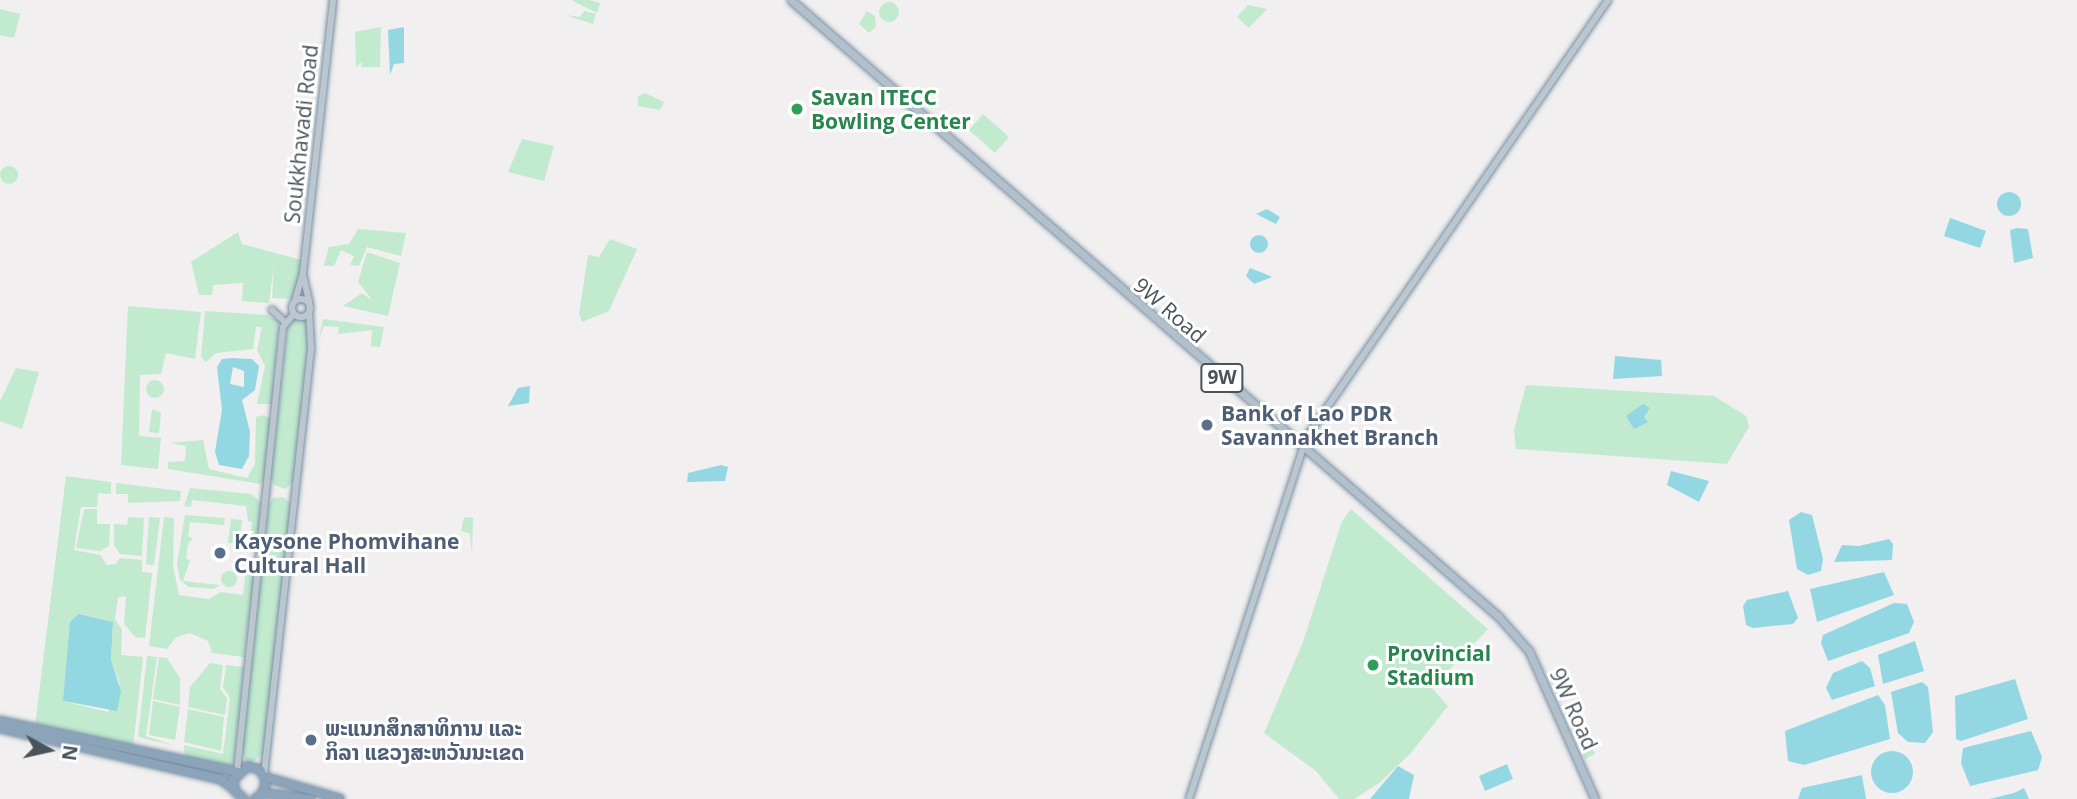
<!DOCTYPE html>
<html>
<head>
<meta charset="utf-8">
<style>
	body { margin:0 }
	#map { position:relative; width:2077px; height:799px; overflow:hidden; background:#f1efef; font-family:"Open Sans","Noto Sans Lao",sans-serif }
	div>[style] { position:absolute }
	.green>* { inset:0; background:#c2eacf }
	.round { border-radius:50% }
	.water>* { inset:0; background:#93d7e3 }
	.roads { filter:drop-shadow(0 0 2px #778fa4) drop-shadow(0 0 2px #778fa4) }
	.secondary>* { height:6px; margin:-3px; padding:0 3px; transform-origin:3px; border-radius:3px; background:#bcc6cf }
	.secondary>.ring { margin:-3px; padding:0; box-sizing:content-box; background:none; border:6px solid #bcc6cf; border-radius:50% }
	.primary>* { height:7px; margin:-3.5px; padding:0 3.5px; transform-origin:3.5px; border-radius:3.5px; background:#b1c0cb }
	.highway>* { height:8px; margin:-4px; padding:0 4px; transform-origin:4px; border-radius:4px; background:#8ca4b9 }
	.dots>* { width:19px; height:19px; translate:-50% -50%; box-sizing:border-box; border:4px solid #fff; border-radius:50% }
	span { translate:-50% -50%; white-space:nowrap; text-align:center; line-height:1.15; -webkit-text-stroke:6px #fff; paint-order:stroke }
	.shield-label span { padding:2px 5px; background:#fff; border:2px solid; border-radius:5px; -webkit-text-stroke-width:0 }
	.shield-label { font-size:19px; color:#49535a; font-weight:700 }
	.leisure-label { font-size:21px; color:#27864d; font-weight:700 }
	.left { translate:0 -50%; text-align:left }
	.street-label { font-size:21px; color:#49535a }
	.service-label { font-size:21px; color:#4e5e75; font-weight:700 }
	.north { position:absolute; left:14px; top:715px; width:70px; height:70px; -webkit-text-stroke:5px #fff; paint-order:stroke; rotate:98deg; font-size:19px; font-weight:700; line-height:28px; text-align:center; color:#49535a }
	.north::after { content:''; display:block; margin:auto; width:24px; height:32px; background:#49535a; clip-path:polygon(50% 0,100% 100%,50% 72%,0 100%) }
</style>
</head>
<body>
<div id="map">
	<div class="green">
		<div style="clip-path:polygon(571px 0,590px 0,600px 3px,597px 13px)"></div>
		<div class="round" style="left:879px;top:2px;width:20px;height:20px"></div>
		<div style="clip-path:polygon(1248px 5px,1267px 9px,1249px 28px,1237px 17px)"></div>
		<div style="clip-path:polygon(0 9px,20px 14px,14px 38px,0 35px)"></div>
		<div style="clip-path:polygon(584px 11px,596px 14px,593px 24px,565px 15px,580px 17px)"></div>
		<div style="clip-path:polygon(867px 11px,875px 16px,876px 27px,869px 33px,859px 24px)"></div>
		<div style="clip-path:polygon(381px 27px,380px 67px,361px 67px,362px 62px,356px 67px,355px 32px)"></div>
		<div style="clip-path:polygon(645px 93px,664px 102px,660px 110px,638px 106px,638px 96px)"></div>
		<div style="clip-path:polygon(983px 114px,1009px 137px,995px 153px,969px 130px)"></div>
		<div style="clip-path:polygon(522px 139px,554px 146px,544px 181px,508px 172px)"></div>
		<div class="round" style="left:0;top:166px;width:18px;height:18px"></div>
		<div style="clip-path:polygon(358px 229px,406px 233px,401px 256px,367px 247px,359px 266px,350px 265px,354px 256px,341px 250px,334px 266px,324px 266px,329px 247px,349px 244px)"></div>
		<div style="clip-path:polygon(238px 232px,242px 244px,301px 260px,296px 292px,291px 299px,272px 298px,274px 265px,269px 303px,242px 301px,243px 283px,213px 285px,212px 295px,199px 295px,191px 262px)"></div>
		<div style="clip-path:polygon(610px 239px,637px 249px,609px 311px,582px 322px,579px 314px,588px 255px,599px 257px)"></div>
		<div style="clip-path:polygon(367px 252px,400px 263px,388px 316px,343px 306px,362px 293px,373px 301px,358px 282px)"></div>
		<div style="clip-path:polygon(128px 306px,201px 312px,195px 359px,166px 353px,161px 374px,140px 375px,139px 436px,161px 438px,158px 469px,121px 465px)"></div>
		<div style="clip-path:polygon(205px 311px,267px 315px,279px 321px,272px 404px,257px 404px,265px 366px,257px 350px,262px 327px,256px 327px,253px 349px,216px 353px,206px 362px,201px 357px)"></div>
		<div style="clip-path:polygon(296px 318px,308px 321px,310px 327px,293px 482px,285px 489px,274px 485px,271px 478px,288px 323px)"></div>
		<div style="clip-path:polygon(323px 319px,384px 327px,380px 347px,371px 346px,372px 330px,338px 334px,339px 327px,324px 326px,319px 339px)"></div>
		<div style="clip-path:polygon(16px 368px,39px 372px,22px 429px,0 421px,0 401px)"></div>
		<div class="round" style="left:146px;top:380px;width:18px;height:18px"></div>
		<div style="clip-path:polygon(1526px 385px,1714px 396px,1746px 416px,1749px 427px,1727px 464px,1516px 449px,1514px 430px)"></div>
		<div style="clip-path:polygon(152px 409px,161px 413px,159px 433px,149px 432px)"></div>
		<div style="clip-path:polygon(264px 415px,271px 419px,265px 478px,260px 484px,168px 469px,168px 462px,185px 461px,186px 446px,170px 443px,203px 440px,209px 469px,247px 478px,255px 464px,256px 417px)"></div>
		<div style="clip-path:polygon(evenodd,66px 476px,111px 482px,111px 494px,98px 493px,97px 507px,81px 507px,74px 550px,100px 555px,107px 565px,116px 564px,120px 558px,142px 560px,142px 572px,152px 573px,145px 638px,135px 637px,124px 624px,126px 596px,118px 597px,115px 619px,122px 630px,121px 655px,143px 657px,133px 748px,35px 726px,66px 476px,80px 614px,113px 622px,111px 660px,120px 684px,108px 712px,63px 701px,80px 614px)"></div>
		<div style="clip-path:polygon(116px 483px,181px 491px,180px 501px,128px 503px,128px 494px,116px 494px)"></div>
		<div style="clip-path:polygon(190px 488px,251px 494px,261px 502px,257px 552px,249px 551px,252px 522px,248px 521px,246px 506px,192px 500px,191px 507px,184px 506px)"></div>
		<div style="clip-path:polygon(283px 497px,291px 504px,264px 754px,254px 761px,246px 760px,242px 750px,269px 504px,273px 498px)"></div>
		<div style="clip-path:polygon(84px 509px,97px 509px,97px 524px,110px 524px,109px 546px,100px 551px,76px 548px)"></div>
		<div style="clip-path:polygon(1351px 509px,1488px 629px,1432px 688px,1448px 706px,1410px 754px,1379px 783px,1354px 799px,1339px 799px,1316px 771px,1264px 733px,1303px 642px,1342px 521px)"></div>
		<div style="clip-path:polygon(185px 515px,225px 518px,224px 525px,190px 522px,188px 536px,193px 539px,188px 544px,186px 559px,190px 560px,183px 581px,220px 585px,213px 589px,189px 587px,180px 580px,177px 564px)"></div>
		<div style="clip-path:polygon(128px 517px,144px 518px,142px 556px,120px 554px,114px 545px,114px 524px,127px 525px)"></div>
		<div style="clip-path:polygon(149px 517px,160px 518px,154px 565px,146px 564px)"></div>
		<div style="clip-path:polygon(164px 517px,174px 518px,173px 565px,179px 595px,209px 599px,221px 592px,243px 595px,247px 561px,256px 565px,244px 657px,212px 653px,208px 641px,190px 633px,176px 637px,167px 649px,149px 646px)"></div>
		<div style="clip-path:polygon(464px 517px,473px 518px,472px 554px,470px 534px,461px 531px)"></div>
		<div style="clip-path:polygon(231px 519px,242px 520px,239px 544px,228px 543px)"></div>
		<div class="round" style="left:221px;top:571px;width:16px;height:16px"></div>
		<div style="clip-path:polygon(147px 656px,157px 657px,146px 736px,175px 746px,138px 737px)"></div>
		<div style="clip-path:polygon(159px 657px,167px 658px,180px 678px,180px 705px,153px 699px)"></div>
		<div style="clip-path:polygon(210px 663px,223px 665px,220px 689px,227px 698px,225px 715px,188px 707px,190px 687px)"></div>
		<div style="clip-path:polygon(226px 665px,244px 667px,234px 761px,228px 768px,185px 760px,184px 745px,223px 754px,230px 698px,223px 687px)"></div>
		<div style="clip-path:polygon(153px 701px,180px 707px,175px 740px,149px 735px)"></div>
		<div style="clip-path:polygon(188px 709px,224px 717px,221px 751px,184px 742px)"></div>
		<div style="clip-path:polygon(1582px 725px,1595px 754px,1585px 759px,1573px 733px)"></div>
	</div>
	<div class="water">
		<div style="clip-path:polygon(404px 27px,404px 63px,394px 64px,390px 75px,388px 30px)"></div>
		<div class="round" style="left:1997px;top:192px;width:24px;height:24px"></div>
		<div style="clip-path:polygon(1267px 209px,1280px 217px,1276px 224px,1256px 214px)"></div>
		<div style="clip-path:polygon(1950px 218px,1986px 231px,1980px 248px,1944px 236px)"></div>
		<div style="clip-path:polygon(2017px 228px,2028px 229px,2033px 258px,2014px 263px,2010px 230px)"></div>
		<div class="round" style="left:1250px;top:235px;width:18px;height:18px"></div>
		<div style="clip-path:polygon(1250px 268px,1263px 273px,1272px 277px,1254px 284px,1246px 276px)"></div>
		<div style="clip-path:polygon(1615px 356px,1661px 360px,1662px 376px,1613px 379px)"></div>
		<div style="clip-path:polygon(evenodd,232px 358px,252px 359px,259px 366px,255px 390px,242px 400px,250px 432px,249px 456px,242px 469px,219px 465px,215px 452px,222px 410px,217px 367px,222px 359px,232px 358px,233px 367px,244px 371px,244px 387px,230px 384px,233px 367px)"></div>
		<div style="clip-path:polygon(530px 386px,529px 403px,508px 406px,518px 388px)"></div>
		<div style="clip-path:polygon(1643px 404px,1650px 408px,1644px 417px,1648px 422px,1634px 429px,1626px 416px)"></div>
		<div style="clip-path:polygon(721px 465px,728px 467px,725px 481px,687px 482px,688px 473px)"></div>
		<div style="clip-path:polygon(1671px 471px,1709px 481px,1699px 502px,1667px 485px)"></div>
		<div style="clip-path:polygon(1801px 512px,1812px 515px,1823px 559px,1821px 571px,1808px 575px,1797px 569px,1789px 520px)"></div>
		<div style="clip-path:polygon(1889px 539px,1893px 544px,1892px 560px,1834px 562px,1842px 545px,1859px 546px)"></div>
		<div style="clip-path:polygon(1884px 572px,1894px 595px,1817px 622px,1810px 589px)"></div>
		<div style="clip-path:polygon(1788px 591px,1798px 618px,1793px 624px,1753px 628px,1746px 625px,1743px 606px,1747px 600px)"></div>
		<div style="clip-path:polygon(1894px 603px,1907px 604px,1914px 622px,1909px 633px,1828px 661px,1821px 643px,1823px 635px)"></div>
		<div style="clip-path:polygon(79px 614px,113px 622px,111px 660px,121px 691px,117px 711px,63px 701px,70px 622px)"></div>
		<div style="clip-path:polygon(1915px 641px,1924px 671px,1883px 684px,1878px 655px)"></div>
		<div style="clip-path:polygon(1862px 661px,1870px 668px,1875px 686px,1832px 700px,1826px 688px,1833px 673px)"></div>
		<div style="clip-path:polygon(2015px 679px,2028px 719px,1961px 741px,1956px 739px,1955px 696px)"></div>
		<div style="clip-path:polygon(1922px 682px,1928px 687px,1933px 732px,1925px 743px,1908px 742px,1898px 733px,1891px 692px)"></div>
		<div style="clip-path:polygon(1878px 695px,1885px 705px,1890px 739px,1804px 765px,1788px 761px,1785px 731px)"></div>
		<div style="clip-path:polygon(2031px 731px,2042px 757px,2038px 770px,1970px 786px,1961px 763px,1963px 748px)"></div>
		<div class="round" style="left:1871px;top:751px;width:42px;height:42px"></div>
		<div style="clip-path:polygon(1507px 764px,1513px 779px,1485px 791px,1479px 776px)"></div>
		<div style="clip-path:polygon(1398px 766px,1414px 775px,1409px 799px,1370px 799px)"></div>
		<div style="clip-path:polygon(1862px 775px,1866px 799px,1798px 799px,1802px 788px)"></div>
		<div style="clip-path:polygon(2024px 788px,2029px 799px,1989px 799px,2014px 793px)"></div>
	</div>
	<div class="roads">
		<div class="secondary">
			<div style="left:303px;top:275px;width:28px;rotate:77deg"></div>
			<div class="ring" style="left:292px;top:299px;width:12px;height:12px"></div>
			<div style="left:295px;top:301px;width:29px;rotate:-74deg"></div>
			<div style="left:303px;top:273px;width:275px;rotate:-83.7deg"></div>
			<div style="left:272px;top:310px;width:18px;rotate:43deg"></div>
			<div style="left:237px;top:772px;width:447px;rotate:-84.1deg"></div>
			<div style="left:283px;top:327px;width:17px;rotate:-50deg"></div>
			<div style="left:264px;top:775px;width:431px;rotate:-83.7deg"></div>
			<div style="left:311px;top:347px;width:33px;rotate:-93deg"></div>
			<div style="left:1189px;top:799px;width:379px;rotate:-72deg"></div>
			<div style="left:1306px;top:438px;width:532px;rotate:-55.41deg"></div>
		</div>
		<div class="primary">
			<div style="left:791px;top:0;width:938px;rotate:41.07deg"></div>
			<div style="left:1498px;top:616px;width:47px;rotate:48.5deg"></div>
			<div style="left:1529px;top:651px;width:162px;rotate:66deg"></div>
		</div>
		<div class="highway">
			<div style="left:0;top:721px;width:242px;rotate:12.1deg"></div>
			<div style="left:0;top:728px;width:226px;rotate:13.1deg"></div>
			<div style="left:220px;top:779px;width:16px;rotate:35deg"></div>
			<div style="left:265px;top:777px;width:78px;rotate:16.3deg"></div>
			<div style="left:263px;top:793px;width:47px;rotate:7.3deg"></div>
			<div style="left:244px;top:799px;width:12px;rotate:-138deg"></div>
			<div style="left:235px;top:791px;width:11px;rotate:-100deg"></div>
			<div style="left:233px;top:780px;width:21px;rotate:-43deg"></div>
			<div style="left:248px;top:766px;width:13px;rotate:18deg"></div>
			<div style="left:260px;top:770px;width:12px;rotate:59deg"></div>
			<div style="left:266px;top:780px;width:13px;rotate:103deg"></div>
			<div style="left:263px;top:793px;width:10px;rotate:143deg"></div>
		</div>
	</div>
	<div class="dots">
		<div style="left:797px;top:109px;background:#2e9e5b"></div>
		<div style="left:1207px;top:425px;background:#5c6f8a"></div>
		<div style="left:220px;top:553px;background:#5c6f8a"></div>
		<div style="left:1373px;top:665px;background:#2e9e5b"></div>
		<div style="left:311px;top:740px;background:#5c6f8a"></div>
	</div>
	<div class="shield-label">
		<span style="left:1222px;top:378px">9W</span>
	</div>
	<div class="leisure-label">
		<span class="left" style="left:811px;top:109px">Savan ITECC<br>Bowling Center</span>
		<span class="left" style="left:1387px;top:665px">Provincial<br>Stadium</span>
	</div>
	<div class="street-label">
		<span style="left:301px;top:134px;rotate:-84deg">Soukkhavadi Road</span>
		<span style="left:1170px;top:310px;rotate:41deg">9W Road</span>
		<span style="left:1574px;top:709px;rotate:66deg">9W Road</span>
	</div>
	<div class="service-label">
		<span class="left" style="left:1221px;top:425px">Bank of Lao PDR<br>Savannakhet Branch</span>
		<span class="left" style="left:234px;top:553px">Kaysone Phomvihane<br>Cultural Hall</span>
		<span class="left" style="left:325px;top:740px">ພະແນກສຶກສາທິການ ແລະ<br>ກິລາ ແຂວງສະຫວັນນະເຂດ</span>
	</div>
	<div class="north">N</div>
</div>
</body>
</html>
